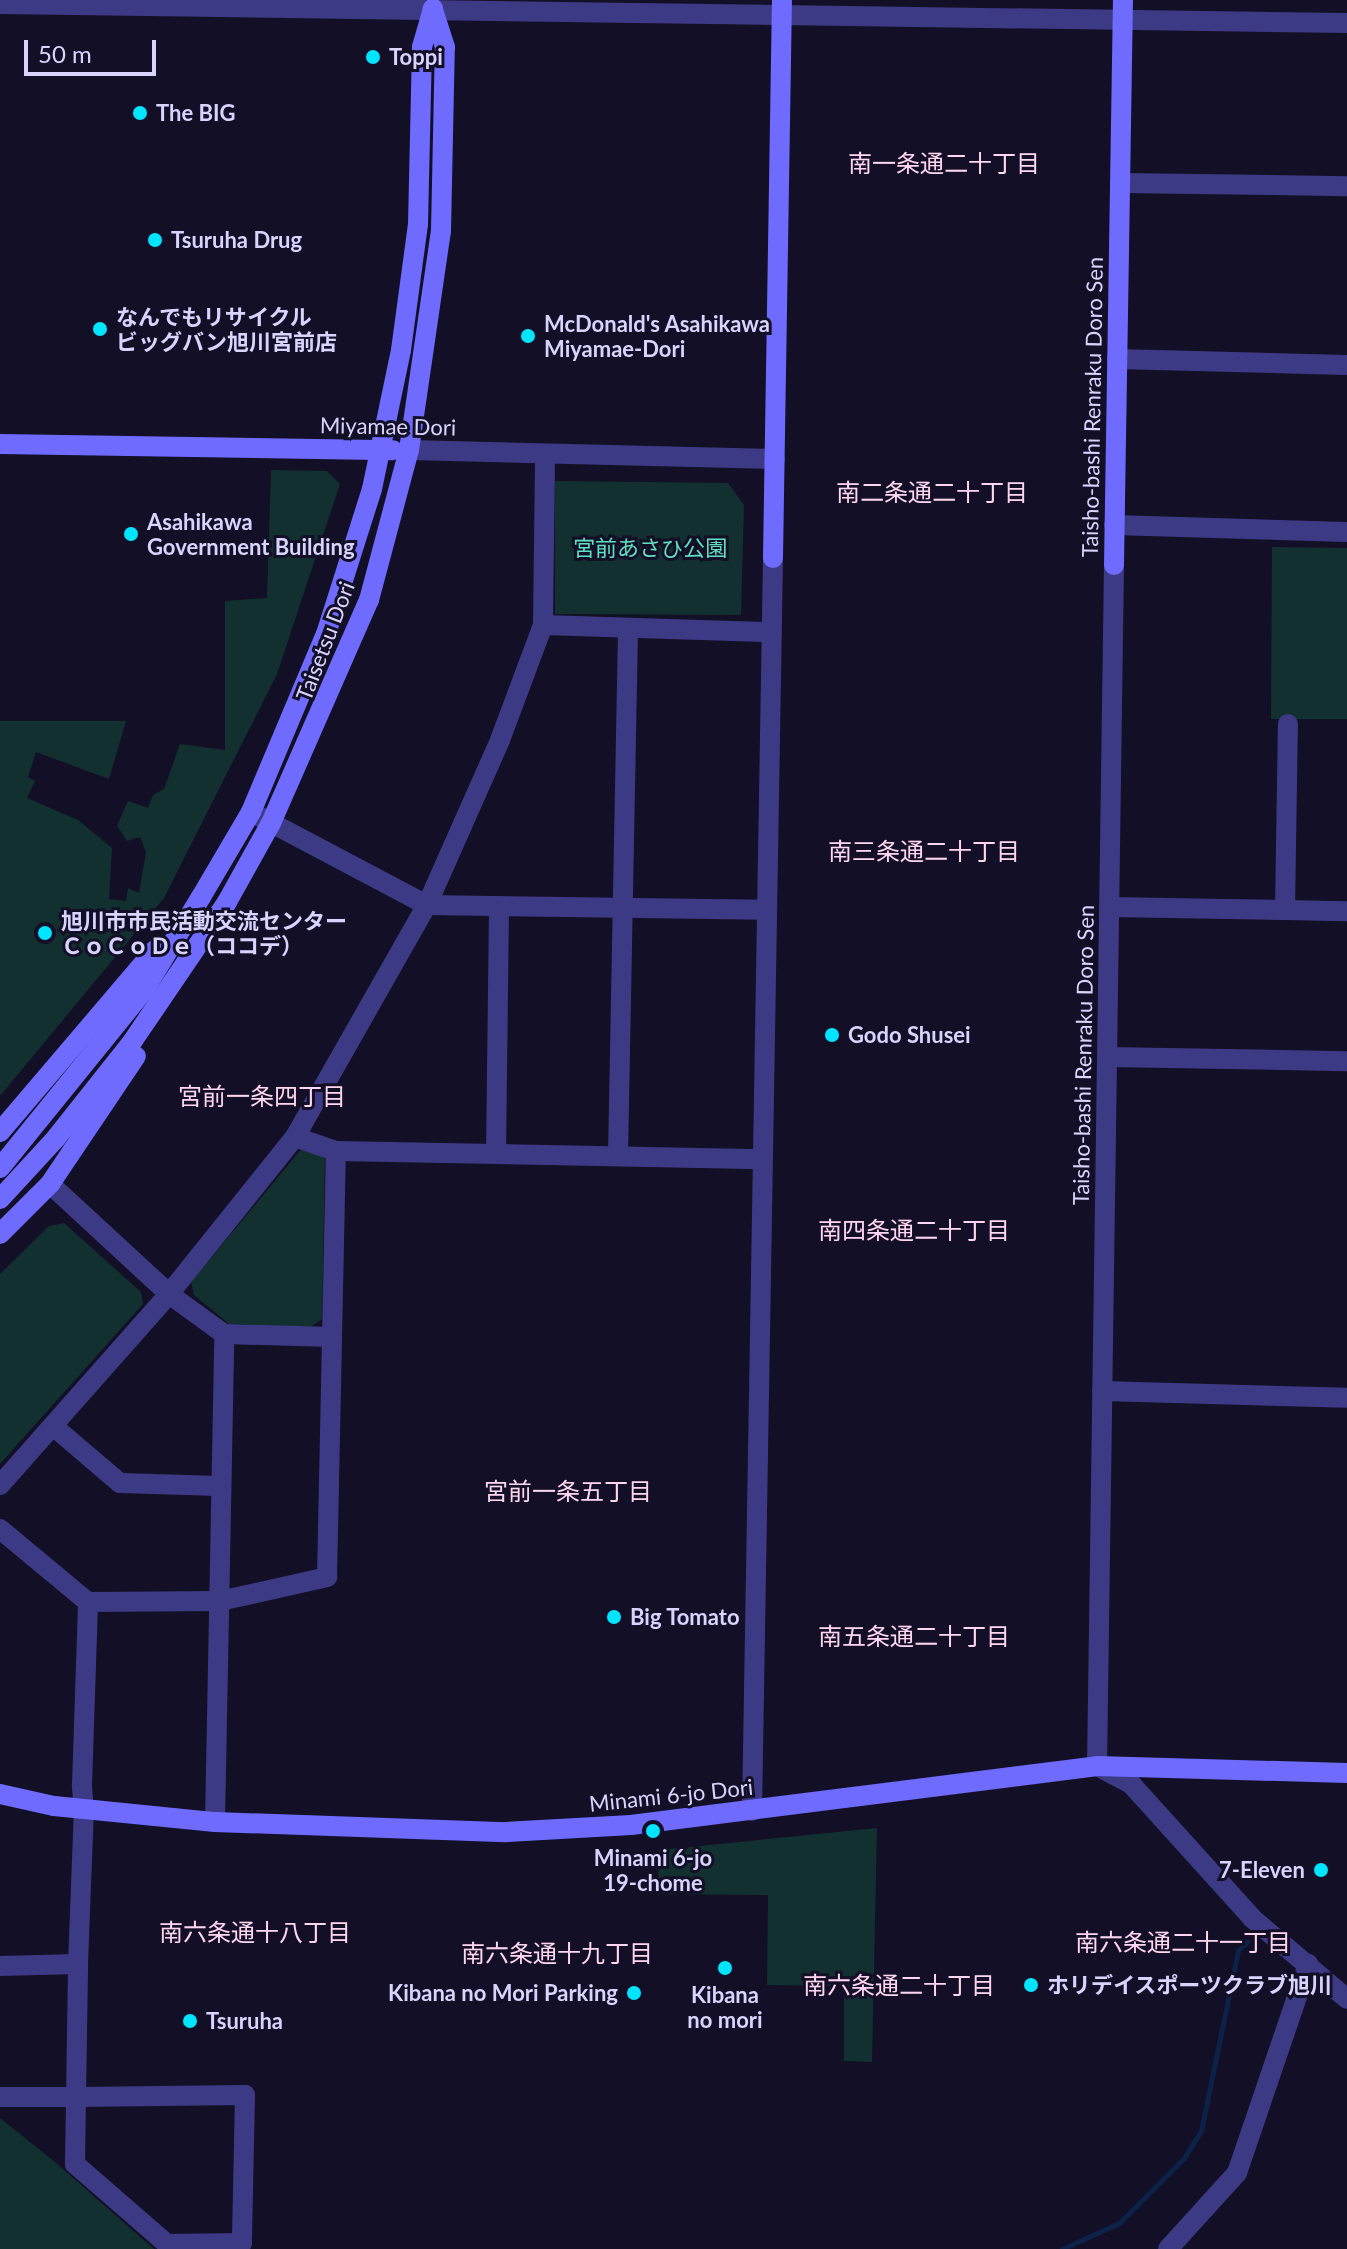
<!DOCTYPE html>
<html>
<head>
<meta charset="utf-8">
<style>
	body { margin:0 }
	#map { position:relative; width:1347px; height:2249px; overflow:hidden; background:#130f26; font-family:Lato,"Noto Sans JP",sans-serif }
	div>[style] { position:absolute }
	.green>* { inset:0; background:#12302f }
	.stream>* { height:5px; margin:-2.5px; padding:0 2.5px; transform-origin:2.5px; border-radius:2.5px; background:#0c2248 }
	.street>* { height:20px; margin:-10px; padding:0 10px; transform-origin:10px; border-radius:10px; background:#3d3a85 }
	.secondary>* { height:20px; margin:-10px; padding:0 10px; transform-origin:10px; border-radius:10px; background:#6f6bff }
	.dots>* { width:22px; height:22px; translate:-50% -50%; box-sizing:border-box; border:4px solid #130f26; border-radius:50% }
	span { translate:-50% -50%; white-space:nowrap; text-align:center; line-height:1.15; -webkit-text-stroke:6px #130f26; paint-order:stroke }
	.poi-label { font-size:22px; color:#d9d4ff; font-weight:700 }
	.left { translate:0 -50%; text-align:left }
	.right { translate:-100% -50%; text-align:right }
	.street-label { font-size:22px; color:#d9d4ff }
	.park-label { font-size:22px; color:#5fe0c0 }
	.neighbourhood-label { font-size:24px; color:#ffd6f0 }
	.scale { position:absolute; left:24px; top:40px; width:132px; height:36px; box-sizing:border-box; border:4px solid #d9d4ff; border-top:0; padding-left:10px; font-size:24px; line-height:28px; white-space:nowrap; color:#d9d4ff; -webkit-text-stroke:6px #130f26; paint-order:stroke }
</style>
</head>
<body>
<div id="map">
	<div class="green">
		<div style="clip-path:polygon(271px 470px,327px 471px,340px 484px,277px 674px,164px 898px,0 1096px,0 721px,126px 721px,109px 779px,36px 752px,28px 777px,35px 781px,27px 798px,78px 820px,112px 848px,109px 899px,126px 901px,128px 888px,139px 893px,146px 852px,140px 837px,127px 841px,117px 826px,128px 801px,148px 808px,153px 795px,164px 789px,180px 744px,225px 750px,225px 601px,267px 598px)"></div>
		<div style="clip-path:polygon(555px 481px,728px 483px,744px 505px,741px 615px,555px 614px)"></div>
		<div style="clip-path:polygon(1272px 547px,1347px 548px,1347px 719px,1271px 719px)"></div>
		<div style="clip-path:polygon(303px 1147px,325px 1156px,322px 1319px,311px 1327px,229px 1324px,194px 1295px,191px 1282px)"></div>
		<div style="clip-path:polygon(64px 1223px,141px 1292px,143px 1304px,0 1464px,0 1274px,49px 1226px)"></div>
		<div style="clip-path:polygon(877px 1828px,872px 2062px,844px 2061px,844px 1986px,767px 1985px,768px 1895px,658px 1894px,659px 1850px)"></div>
		<div style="clip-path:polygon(0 2118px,55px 2162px,154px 2249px,0 2249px)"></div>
	</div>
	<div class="stream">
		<div style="left:1062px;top:2249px;width:63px;rotate:-24.5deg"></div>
		<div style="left:1119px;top:2223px;width:92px;rotate:-45deg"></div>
		<div style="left:1184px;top:2158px;width:32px;rotate:-58deg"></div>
		<div style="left:1201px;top:2131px;width:185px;rotate:-78.4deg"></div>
		<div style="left:1238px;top:1950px;width:13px;rotate:-42deg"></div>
	</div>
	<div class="street">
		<div style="left:0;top:4px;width:1347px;rotate:0.81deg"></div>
		<div style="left:1120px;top:183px;width:227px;rotate:0.8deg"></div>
		<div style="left:1117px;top:359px;width:230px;rotate:1.5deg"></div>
		<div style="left:409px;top:450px;width:366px;rotate:1.4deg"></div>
		<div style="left:1114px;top:525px;width:233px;rotate:1.7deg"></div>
		<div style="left:1114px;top:565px;width:1201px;rotate:90.81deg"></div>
		<div style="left:1097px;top:1766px;width:40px;rotate:28deg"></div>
		<div style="left:1132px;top:1785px;width:181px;rotate:47.9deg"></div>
		<div style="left:1253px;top:1919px;width:123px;rotate:40.4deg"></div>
		<div style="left:543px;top:625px;width:229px;rotate:1.8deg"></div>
		<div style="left:251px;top:812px;width:199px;rotate:27.9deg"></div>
		<div style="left:427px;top:905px;width:340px;rotate:0.8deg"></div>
		<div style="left:1109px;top:907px;width:238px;rotate:1deg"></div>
		<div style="left:1285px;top:910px;width:186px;rotate:-89.1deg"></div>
		<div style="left:1108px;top:1057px;width:239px;rotate:1deg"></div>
		<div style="left:295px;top:1137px;width:43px;rotate:18.9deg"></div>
		<div style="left:496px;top:1154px;width:248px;rotate:-89.3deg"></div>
		<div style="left:618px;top:1156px;width:528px;rotate:-88.91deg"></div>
		<div style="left:50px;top:1184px;width:162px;rotate:42.7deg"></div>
		<div style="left:169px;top:1294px;width:68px;rotate:36deg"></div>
		<div style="left:224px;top:1334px;width:108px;rotate:1.6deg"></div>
		<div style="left:1102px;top:1391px;width:245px;rotate:1.6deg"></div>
		<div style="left:53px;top:1426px;width:88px;rotate:40.4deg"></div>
		<div style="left:120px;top:1483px;width:100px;rotate:1.7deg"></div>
		<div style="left:0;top:1485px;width:255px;rotate:-48.5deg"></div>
		<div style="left:169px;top:1294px;width:201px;rotate:-51.3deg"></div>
		<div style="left:295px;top:1137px;width:267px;rotate:-60.4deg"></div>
		<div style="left:427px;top:905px;width:180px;rotate:-66.1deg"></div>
		<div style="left:500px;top:740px;width:123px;rotate:-69.5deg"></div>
		<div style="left:543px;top:625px;width:169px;rotate:-89.3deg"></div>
		<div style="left:0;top:1529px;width:114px;rotate:39.7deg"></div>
		<div style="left:88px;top:1602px;width:132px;rotate:-0.4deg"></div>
		<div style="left:220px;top:1601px;width:110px;rotate:-12.6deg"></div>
		<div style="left:327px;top:1577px;width:426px;rotate:-88.8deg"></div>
		<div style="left:336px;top:1151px;width:426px;rotate:1.1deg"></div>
		<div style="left:752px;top:1811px;width:1253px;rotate:-89.04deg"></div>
		<div style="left:215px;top:1822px;width:488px;rotate:-88.9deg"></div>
		<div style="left:0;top:1966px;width:78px;rotate:-1.5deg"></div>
		<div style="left:0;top:2097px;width:76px"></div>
		<div style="left:76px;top:2097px;width:169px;rotate:-0.7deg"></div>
		<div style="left:245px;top:2095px;width:148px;rotate:91.2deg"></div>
		<div style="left:242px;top:2243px;width:75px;rotate:179.2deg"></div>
		<div style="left:167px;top:2244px;width:122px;rotate:-139deg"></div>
		<div style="left:75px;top:2164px;width:67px;rotate:-89.1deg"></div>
		<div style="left:76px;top:2097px;width:133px;rotate:-89.1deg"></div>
		<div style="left:78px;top:1964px;width:154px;rotate:-87.8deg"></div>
		<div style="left:84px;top:1810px;width:25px;rotate:-95deg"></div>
		<div style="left:82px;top:1785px;width:183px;rotate:-88.1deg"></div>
		<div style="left:1168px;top:2249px;width:103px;rotate:-47.8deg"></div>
		<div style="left:1237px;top:2173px;width:221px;rotate:-71.2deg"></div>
	</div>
	<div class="secondary">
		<div style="left:0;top:444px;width:393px;rotate:0.9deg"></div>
		<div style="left:773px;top:558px;width:558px;rotate:-89.08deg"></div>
		<div style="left:1114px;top:565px;width:565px;rotate:-89.09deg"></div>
		<div style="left:0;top:1132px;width:239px;rotate:-49.6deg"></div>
		<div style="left:0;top:1168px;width:229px;rotate:-51deg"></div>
		<div style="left:144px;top:990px;width:109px;rotate:-58.5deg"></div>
		<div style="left:201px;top:897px;width:99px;rotate:-59.5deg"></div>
		<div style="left:251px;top:812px;width:193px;rotate:-67.2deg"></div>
		<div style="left:326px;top:634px;width:152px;rotate:-72.4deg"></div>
		<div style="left:372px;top:489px;width:142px;rotate:-78.2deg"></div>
		<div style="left:401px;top:350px;width:127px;rotate:-82.3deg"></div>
		<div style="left:418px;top:224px;width:177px;rotate:-88.7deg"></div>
		<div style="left:422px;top:47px;width:40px;rotate:-74deg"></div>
		<div style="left:0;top:1199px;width:83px;rotate:-47.4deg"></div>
		<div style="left:56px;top:1138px;width:122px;rotate:-51.6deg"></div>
		<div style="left:132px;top:1042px;width:169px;rotate:-55.8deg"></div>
		<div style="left:227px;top:902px;width:90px;rotate:-60.9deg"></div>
		<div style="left:271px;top:823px;width:244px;rotate:-66.3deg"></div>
		<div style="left:369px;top:600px;width:155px;rotate:-75.1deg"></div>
		<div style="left:409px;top:450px;width:221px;rotate:-81.7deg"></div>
		<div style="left:441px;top:231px;width:184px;rotate:-88.8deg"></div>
		<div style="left:445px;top:47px;width:40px;rotate:-108deg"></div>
		<div style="left:0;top:1234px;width:71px;rotate:-45deg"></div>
		<div style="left:50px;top:1184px;width:154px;rotate:-56.1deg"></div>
		<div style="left:0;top:1794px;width:55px;rotate:12.5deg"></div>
		<div style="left:54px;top:1806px;width:162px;rotate:5.7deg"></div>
		<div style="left:215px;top:1822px;width:291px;rotate:2deg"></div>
		<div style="left:506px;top:1832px;width:125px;rotate:-3.2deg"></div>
		<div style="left:631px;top:1825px;width:470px;rotate:-7.2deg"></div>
		<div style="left:1097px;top:1766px;width:250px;rotate:1.6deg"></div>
	</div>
	<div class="dots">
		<div style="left:373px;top:57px;background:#00e5ff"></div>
		<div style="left:140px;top:113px;background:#00e5ff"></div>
		<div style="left:155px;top:240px;background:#00e5ff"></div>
		<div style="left:100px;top:329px;background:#00e5ff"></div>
		<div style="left:528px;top:336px;background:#00e5ff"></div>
		<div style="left:131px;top:534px;background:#00e5ff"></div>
		<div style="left:45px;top:933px;background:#00e5ff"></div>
		<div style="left:832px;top:1035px;background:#00e5ff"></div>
		<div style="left:614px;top:1617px;background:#00e5ff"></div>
		<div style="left:653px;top:1831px;background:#00e5ff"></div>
		<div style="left:1321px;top:1870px;background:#00e5ff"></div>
		<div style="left:725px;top:1968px;background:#00e5ff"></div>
		<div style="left:1031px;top:1985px;background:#00e5ff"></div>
		<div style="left:634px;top:1993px;background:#00e5ff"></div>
		<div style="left:190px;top:2021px;background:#00e5ff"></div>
	</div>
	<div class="poi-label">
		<span class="left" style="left:389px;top:57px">Toppi</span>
		<span class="left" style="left:156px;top:113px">The BIG</span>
		<span class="left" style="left:171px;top:240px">Tsuruha Drug</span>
		<span class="left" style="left:116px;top:329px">なんでもリサイクル<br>ビッグバン旭川宮前店</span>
		<span class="left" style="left:544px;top:336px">McDonald's Asahikawa<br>Miyamae-Dori</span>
		<span class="left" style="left:147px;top:534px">Asahikawa<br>Government Building</span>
		<span class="left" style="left:61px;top:933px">旭川市市民活動交流センター<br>ＣｏＣｏＤｅ（ココデ）</span>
		<span class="left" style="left:848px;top:1035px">Godo Shusei</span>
		<span class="left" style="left:630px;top:1617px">Big Tomato</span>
		<span style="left:653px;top:1870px">Minami 6-jo<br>19-chome</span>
		<span class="right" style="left:1305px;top:1870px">7-Eleven</span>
		<span class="left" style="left:1047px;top:1985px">ホリデイスポーツクラブ旭川</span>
		<span class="right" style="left:618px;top:1993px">Kibana no Mori Parking</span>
		<span style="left:725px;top:2007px">Kibana<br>no mori</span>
		<span class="left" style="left:206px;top:2021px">Tsuruha</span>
	</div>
	<div class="street-label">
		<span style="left:1092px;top:407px;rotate:-89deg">Taisho-bashi Renraku Doro Sen</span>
		<span style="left:388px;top:426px;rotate:1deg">Miyamae Dori</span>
		<span style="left:325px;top:641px;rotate:-69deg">Taisetsu Dori</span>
		<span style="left:1083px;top:1055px;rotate:-89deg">Taisho-bashi Renraku Doro Sen</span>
		<span style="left:671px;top:1795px;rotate:-6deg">Minami 6-jo Dori</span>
	</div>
	<div class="park-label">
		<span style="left:650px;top:548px">宮前あさひ公園</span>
	</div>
	<div class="neighbourhood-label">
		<span style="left:944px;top:163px">南一条通二十丁目</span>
		<span style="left:932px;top:492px">南二条通二十丁目</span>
		<span style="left:924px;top:851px">南三条通二十丁目</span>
		<span style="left:262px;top:1096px">宮前一条四丁目</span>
		<span style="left:914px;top:1230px">南四条通二十丁目</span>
		<span style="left:568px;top:1491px">宮前一条五丁目</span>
		<span style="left:914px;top:1636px">南五条通二十丁目</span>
		<span style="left:255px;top:1932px">南六条通十八丁目</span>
		<span style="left:1183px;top:1942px">南六条通二十一丁目</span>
		<span style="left:557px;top:1953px">南六条通十九丁目</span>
		<span style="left:899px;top:1985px">南六条通二十丁目</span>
	</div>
	<div class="scale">50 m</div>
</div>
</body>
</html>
